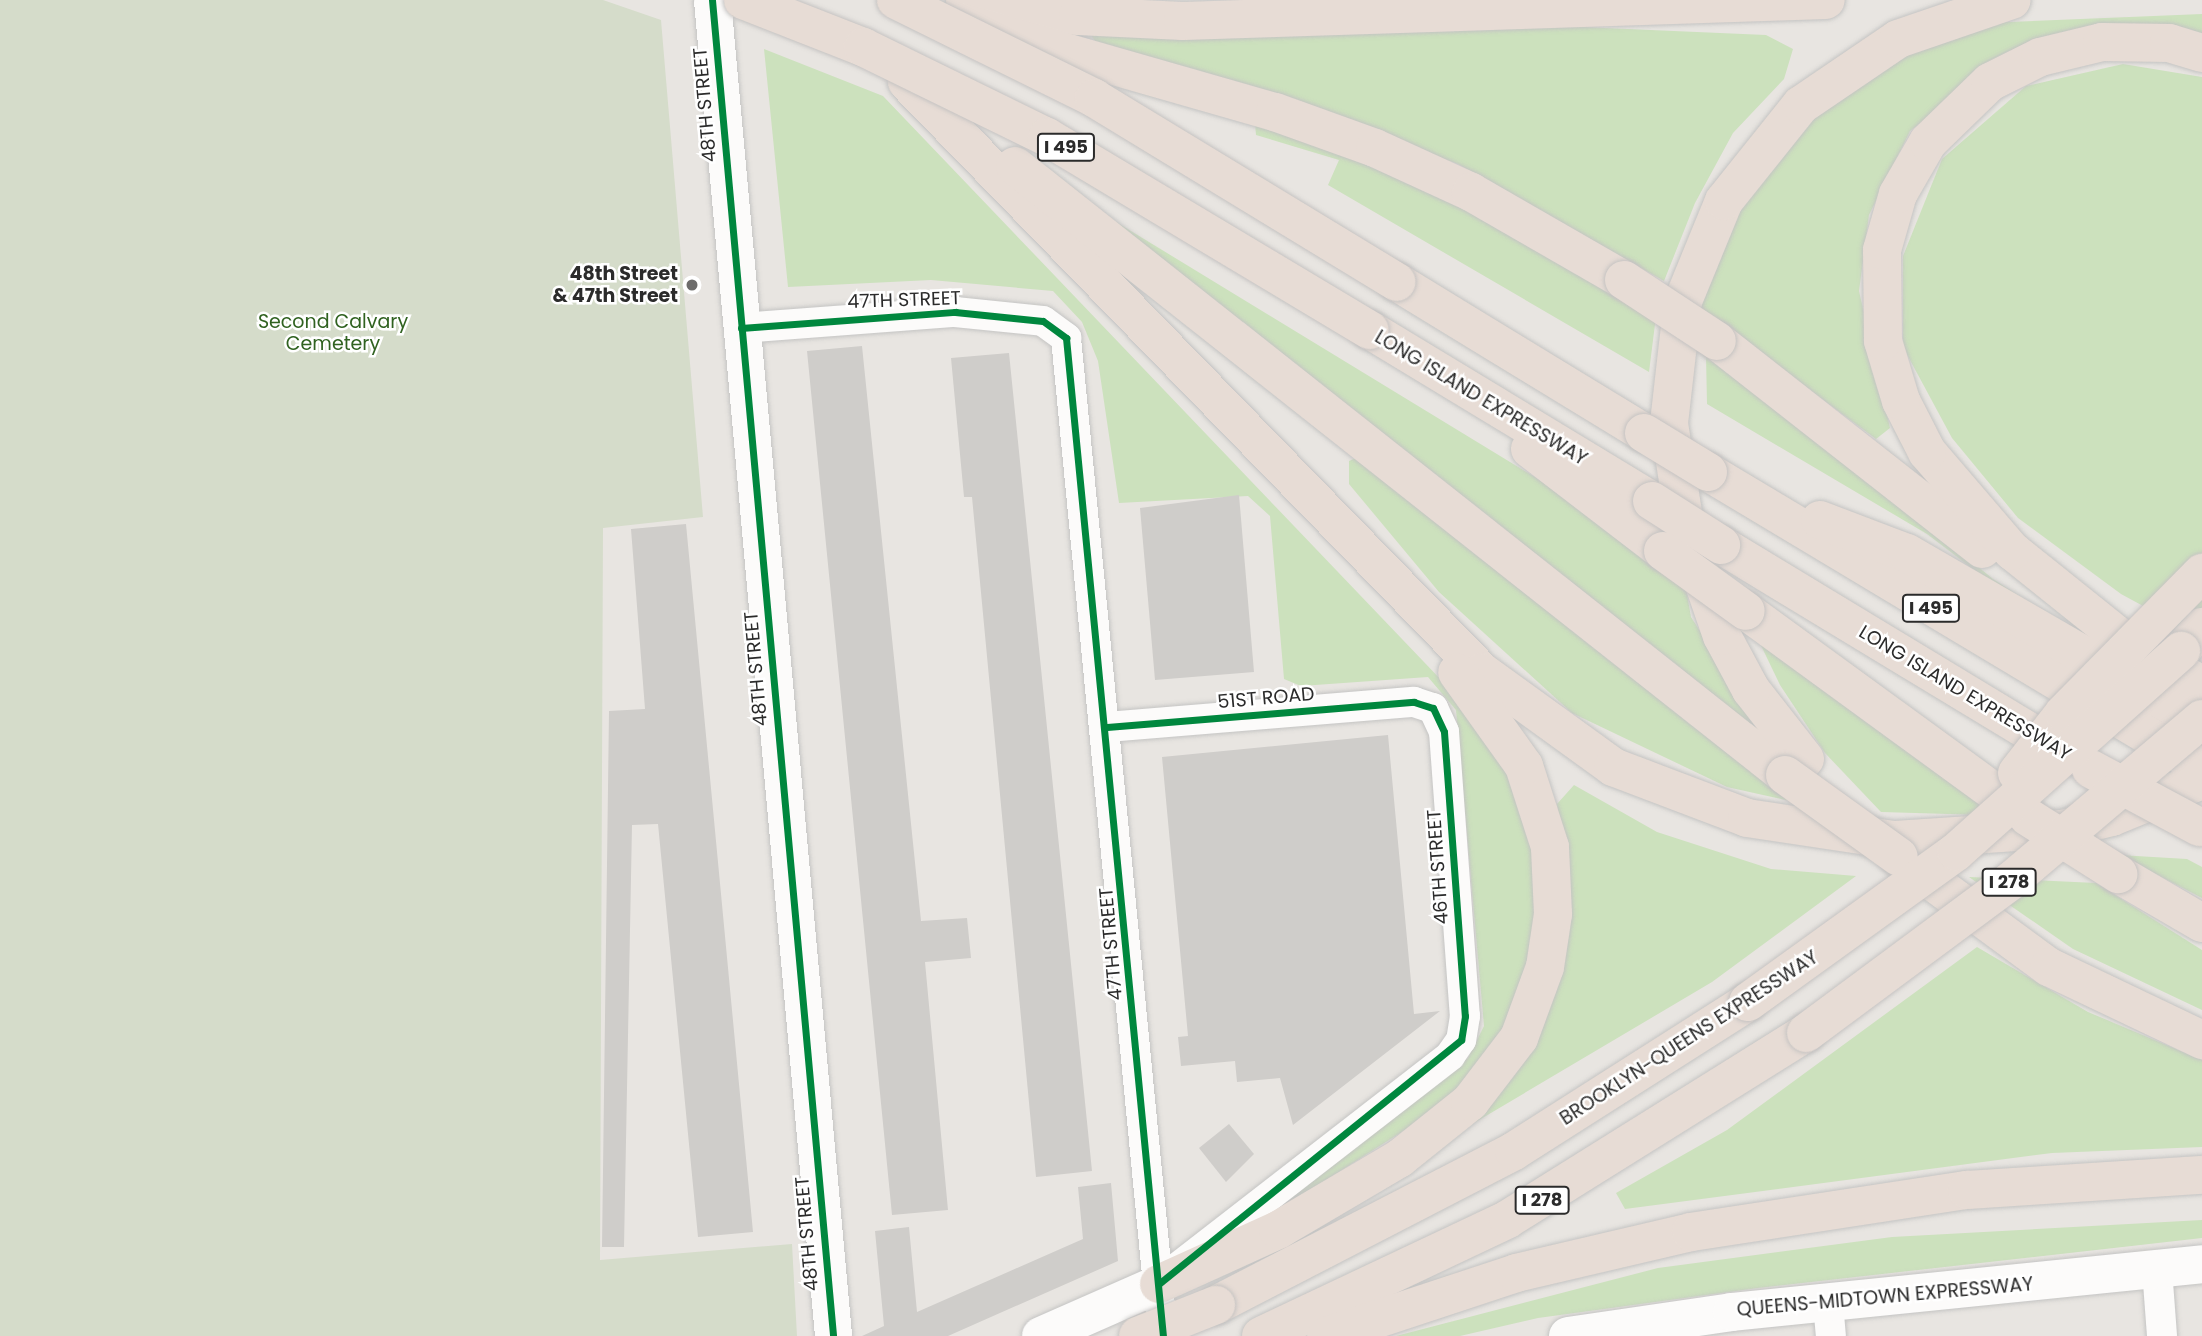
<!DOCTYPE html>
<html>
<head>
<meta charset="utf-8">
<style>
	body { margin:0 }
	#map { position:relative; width:2202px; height:1336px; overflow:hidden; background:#e8e5e1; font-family:Poppins,sans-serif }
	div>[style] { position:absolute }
	.green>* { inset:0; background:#cce1bd }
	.cemetery>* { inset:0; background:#d5dcca }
	.building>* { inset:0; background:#cfcdca }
	.roads { filter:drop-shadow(0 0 2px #c4c4c3) drop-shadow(0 0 2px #c4c4c3) }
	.minor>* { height:30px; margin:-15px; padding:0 15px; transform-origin:15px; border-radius:15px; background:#fcfbfa }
	.tertiary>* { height:37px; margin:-18.5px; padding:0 18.5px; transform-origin:18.5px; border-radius:18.5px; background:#fcfbfa }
	.secondary>* { height:38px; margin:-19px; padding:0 19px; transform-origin:19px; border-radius:19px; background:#fcfbfa }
	.motorway>* { height:38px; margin:-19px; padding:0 19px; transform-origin:19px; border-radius:19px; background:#e7dcd5 }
	.bridges { filter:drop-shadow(0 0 2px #c5c3c2) drop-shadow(0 0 2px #c5c3c2) }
	.motorway-bridge>* { height:38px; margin:-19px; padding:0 19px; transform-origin:19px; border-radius:19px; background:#e7dcd5 }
	.cycleway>* { height:7px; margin:-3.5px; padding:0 3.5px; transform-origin:3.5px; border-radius:3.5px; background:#00873e }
	.dots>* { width:19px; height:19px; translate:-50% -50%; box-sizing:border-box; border:4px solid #fff; border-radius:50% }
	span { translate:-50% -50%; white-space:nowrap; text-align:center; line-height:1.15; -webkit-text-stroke:5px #fff; paint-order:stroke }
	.shield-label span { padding:2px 5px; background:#fff; border:2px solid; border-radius:5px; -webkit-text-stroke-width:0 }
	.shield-label { font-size:18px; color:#2b2b2b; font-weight:700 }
	.street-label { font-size:19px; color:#2b2b2b }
	.poi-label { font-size:19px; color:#2b2b2b; font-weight:700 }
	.right { translate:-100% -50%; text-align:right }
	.park-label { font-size:19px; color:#306220 }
</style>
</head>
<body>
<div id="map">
	<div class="green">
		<div style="clip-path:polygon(2202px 14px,2202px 36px,2014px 49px,1910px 131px,1869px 215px,1859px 291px,1890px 428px,1876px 439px,1694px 304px,1728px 207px,1807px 112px,1961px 24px)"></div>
		<div style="clip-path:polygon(1511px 24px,1766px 35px,1793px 49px,1784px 79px,1733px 133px,1695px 203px,1664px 281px,1458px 164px,1272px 96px,1097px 44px,1087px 29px)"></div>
		<div style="clip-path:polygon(764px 49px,883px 96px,1467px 707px,1508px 764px,1529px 814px,1538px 882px,1528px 971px,1509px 1017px,1485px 1059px,1438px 1109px,1296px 1199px,1280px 1200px,1468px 1058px,1484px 1026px,1456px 710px,1428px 677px,1301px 686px,1284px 679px,1270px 516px,1248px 496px,1119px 503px,1098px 361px,1082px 322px,1053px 291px,931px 280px,788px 287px)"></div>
		<div style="clip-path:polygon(2123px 64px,2202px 77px,2202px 638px,2121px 594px,2018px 518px,1952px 438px,1903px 347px,1903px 256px,1942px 159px,2026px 86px)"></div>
		<div style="clip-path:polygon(1255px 123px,1351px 153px,1463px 205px,1656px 316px,1649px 372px,1328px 185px,1339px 160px,1256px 135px)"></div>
		<div style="clip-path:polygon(1062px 189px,1561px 493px,1685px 583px,1691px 617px,1762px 729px,1752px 732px)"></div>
		<div style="clip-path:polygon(1706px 356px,1784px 408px,1993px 579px,2075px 632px,2014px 600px,1927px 534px,1707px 404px)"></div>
		<div style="clip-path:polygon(1358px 457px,1790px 801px,1727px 787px,1572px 713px,1439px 592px,1349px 484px,1349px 461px)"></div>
		<div style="clip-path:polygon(1756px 635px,2017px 816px,1881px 812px,1825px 753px,1780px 685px)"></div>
		<div style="clip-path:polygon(1574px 785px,1657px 832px,1771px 869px,1856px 876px,1712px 982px,1457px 1133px,1568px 903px,1557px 804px)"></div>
		<div style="clip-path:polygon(2119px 855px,2187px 859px,2202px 867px,2202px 898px)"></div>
		<div style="clip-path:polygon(1969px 877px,2096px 883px,2202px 950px,2202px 1010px,2073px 949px)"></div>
		<div style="clip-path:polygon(1977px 947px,2088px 1012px,2202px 1060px,2202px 1147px,2052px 1153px,1625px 1209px,1616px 1193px,1727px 1130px)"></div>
		<div style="clip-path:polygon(2202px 1220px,2202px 1238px,1758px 1288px,1538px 1318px,1460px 1336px,1396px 1336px,1658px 1268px,1892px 1237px)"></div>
	</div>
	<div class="cemetery">
		<div style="clip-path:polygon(0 0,603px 0,661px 20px,703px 517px,603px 528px,600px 1260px,792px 1244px,797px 1336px,0 1336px)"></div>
	</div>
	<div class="building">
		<div style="clip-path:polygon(862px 346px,921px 921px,967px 918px,971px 958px,925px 962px,948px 1210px,892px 1215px,807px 351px)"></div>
		<div style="clip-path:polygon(1009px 353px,1092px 1171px,1036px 1177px,972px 497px,964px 497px,951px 358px)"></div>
		<div style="clip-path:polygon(1239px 495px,1254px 672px,1155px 680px,1140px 508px)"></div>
		<div style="clip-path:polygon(686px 524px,753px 1232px,698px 1237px,658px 824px,632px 825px,624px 1247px,602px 1247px,609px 711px,645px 709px,631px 529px)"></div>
		<div style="clip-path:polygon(1388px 735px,1414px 1014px,1440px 1011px,1293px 1125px,1280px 1078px,1237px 1082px,1235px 1061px,1181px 1066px,1178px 1037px,1188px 1036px,1162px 757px)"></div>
		<div style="clip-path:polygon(1229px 1124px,1254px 1154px,1226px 1182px,1199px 1148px)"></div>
		<div style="clip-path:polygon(1111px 1183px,1118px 1261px,948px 1336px,862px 1336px,884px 1326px,875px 1231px,909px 1227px,917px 1312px,1083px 1239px,1078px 1187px)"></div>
	</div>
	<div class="roads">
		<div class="minor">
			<div style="left:741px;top:328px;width:215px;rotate:-4.3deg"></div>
			<div style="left:955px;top:312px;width:88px;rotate:5.8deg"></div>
			<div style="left:1043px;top:321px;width:29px;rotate:36deg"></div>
			<div style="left:1066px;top:338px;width:1003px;rotate:84.45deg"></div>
			<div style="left:1107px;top:727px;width:308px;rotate:-4.7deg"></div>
			<div style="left:1414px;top:702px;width:20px;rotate:18deg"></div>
			<div style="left:1433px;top:708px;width:26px;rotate:65deg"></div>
			<div style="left:1444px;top:732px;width:285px;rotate:85.8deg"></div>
			<div style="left:1465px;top:1016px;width:24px;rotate:99deg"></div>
			<div style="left:1461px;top:1040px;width:19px;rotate:125deg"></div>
			<div style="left:1450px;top:1056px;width:348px;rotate:142.2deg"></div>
			<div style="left:2157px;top:1269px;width:67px;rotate:85.7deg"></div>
			<div style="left:1828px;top:1303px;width:33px;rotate:85deg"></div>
		</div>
		<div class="tertiary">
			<div style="left:712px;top:0;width:1341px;rotate:84.82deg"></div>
		</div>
		<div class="secondary">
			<div style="left:1041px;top:1336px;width:129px;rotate:-23.8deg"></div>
			<div style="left:1568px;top:1336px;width:166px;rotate:-8.3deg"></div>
			<div style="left:1732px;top:1312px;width:472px;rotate:-5.8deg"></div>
		</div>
		<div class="motorway">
			<div style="left:965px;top:0;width:114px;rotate:8.1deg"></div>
			<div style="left:1078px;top:16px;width:105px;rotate:2.7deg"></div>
			<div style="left:1183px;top:21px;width:643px;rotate:-1.87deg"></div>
			<div style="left:964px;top:23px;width:323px;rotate:16deg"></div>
			<div style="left:1275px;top:112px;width:106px;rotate:19.8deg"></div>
			<div style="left:1375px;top:148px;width:106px;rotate:24.6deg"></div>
			<div style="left:1471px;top:192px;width:177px;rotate:29.9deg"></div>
			<div style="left:907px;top:82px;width:824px;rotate:45.74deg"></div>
			<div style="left:1482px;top:672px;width:162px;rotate:35.9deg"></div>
			<div style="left:1613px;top:767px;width:143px;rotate:20.8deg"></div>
			<div style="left:1747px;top:818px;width:150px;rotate:8.5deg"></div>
			<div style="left:1895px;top:840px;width:167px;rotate:-3.8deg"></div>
			<div style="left:2062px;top:829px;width:51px;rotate:-13.5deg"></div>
			<div style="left:2112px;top:817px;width:97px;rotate:-22.3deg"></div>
			<div style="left:1015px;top:166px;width:982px;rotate:38.34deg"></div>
			<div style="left:1397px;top:282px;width:289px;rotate:31.4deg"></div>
			<div style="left:1370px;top:330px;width:330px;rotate:31.2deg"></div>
			<div style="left:1717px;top:341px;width:337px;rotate:38.1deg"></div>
			<div style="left:1530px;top:449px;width:168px;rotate:37.5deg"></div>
			<div style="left:1708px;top:472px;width:566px;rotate:30.91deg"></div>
			<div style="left:1820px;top:520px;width:93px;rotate:20.8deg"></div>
			<div style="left:1907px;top:553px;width:340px;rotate:30deg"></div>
			<div style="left:1721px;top:545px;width:407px;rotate:31.2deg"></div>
			<div style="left:1746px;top:611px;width:349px;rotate:36.1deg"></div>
			<div style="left:2122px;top:639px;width:141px;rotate:-141.3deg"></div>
			<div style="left:2012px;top:551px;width:130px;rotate:-130.6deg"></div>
			<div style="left:1927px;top:452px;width:57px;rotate:-117deg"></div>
			<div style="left:1901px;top:401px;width:63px;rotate:-106.7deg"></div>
			<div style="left:1883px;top:341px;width:91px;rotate:-90.6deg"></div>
			<div style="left:1882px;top:250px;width:58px;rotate:-74.1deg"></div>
			<div style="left:1898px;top:194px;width:60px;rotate:-60deg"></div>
			<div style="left:1928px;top:142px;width:86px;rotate:-44.1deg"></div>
			<div style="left:1990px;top:82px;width:56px;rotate:-26.6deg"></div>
			<div style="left:2040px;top:57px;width:64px;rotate:-13.6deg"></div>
			<div style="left:2102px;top:42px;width:67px;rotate:0.9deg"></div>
			<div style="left:2169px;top:43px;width:34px;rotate:17deg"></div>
			<div style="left:2139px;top:649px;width:73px;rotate:29.7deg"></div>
			<div style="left:2181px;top:651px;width:32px;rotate:-49deg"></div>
			<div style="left:1805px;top:759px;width:88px;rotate:-128deg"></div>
			<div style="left:1751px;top:690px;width:61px;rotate:-118.2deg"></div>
			<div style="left:1722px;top:636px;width:110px;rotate:-109.1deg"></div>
			<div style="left:1686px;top:532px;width:110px;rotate:-98.9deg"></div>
			<div style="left:1669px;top:423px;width:123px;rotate:-83.5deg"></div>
			<div style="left:1683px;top:301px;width:108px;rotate:-67.7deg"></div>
			<div style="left:1724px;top:201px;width:123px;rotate:-51.3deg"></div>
			<div style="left:1801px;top:105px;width:117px;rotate:-34.2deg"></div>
			<div style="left:1898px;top:39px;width:120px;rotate:-18.9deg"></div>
			<div style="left:1899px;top:857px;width:186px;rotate:36.3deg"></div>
			<div style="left:2049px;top:967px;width:170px;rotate:25.5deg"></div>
			<div style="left:2118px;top:874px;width:97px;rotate:30.3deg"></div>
			<div style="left:1159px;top:1284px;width:131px;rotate:-24.4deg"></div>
			<div style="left:1278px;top:1230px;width:142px;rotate:-30.5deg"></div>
			<div style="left:1400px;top:1158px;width:90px;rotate:-38.7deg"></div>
			<div style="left:1470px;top:1102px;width:81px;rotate:-52.6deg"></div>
			<div style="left:1519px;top:1038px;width:76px;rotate:-69.9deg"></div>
			<div style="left:1545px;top:967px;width:54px;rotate:-81.4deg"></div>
			<div style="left:1553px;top:914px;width:67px;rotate:-92.6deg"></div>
			<div style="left:1550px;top:847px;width:85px;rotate:-107.8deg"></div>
			<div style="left:1524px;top:766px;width:115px;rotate:-125.5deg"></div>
			<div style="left:1216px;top:1305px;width:335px;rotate:-27.3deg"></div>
			<div style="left:1514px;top:1151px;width:277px;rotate:-32.5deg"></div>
			<div style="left:1261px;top:1336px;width:273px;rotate:-25.3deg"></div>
			<div style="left:1508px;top:1219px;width:351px;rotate:-32deg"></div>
			<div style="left:1326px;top:1336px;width:200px;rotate:-18.3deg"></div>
			<div style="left:1516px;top:1273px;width:180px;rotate:-13.2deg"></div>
			<div style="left:1691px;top:1232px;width:279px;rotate:-8.7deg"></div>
			<div style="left:1967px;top:1190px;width:235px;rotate:-3.7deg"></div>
		</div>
	</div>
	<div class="bridges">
		<div class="motorway-bridge">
			<div style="left:743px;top:0;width:129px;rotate:21.4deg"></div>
			<div style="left:863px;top:47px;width:205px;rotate:26.1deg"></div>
			<div style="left:1047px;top:137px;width:376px;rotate:30.9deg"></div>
			<div style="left:896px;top:0;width:221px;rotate:26.3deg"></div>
			<div style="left:1094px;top:98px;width:354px;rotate:31.3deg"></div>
			<div style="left:1624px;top:280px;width:111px;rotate:33.3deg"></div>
			<div style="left:1644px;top:433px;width:75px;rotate:31.4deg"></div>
			<div style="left:1652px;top:501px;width:82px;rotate:32.5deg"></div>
			<div style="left:1663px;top:551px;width:102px;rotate:35.9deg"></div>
			<div style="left:2091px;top:769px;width:123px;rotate:28.2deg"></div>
			<div style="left:2017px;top:773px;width:76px;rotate:-51.9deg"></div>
			<div style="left:2064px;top:713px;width:197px;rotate:-45.4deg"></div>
			<div style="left:1785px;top:775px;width:140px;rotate:35.7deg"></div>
			<div style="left:2028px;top:817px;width:107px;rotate:32.3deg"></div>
			<div style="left:1748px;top:1002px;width:256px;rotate:-35.8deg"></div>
			<div style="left:1956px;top:852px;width:302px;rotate:-41.8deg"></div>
			<div style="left:1806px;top:1033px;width:257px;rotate:-36.6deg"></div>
			<div style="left:2012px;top:880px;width:249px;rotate:-40.3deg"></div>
			<div style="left:1138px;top:1336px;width:84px;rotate:-21.7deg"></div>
		</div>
	</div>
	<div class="cycleway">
		<div style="left:712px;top:0;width:1341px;rotate:84.82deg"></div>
		<div style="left:741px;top:328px;width:215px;rotate:-4.3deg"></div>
		<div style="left:955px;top:312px;width:88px;rotate:5.8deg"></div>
		<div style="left:1043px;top:321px;width:29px;rotate:36deg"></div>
		<div style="left:1066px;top:338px;width:1003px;rotate:84.45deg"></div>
		<div style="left:1107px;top:727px;width:308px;rotate:-4.7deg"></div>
		<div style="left:1414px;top:702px;width:20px;rotate:18deg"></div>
		<div style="left:1433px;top:708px;width:26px;rotate:65deg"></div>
		<div style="left:1444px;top:732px;width:285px;rotate:85.8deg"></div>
		<div style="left:1465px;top:1016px;width:24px;rotate:99deg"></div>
		<div style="left:1461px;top:1040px;width:388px;rotate:141.1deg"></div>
	</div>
	<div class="dots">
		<div style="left:692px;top:285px;background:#6d6c6b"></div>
	</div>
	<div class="shield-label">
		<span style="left:1066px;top:147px">I 495</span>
		<span style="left:1931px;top:608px">I 495</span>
		<span style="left:2009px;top:882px">I 278</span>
		<span style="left:1542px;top:1200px">I 278</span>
	</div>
	<div class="street-label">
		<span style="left:705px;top:105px;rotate:-95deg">48TH STREET</span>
		<span style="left:904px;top:300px;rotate:-2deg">47TH STREET</span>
		<span style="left:1481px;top:398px;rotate:31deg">LONG ISLAND EXPRESSWAY</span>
		<span style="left:756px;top:669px;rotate:-95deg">48TH STREET</span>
		<span style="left:1965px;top:693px;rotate:31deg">LONG ISLAND EXPRESSWAY</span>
		<span style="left:1266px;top:698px;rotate:-5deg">51ST ROAD</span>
		<span style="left:1438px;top:867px;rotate:-94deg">46TH STREET</span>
		<span style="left:1111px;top:944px;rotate:-95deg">47TH STREET</span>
		<span style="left:1689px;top:1038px;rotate:-33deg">BROOKLYN-QUEENS EXPRESSWAY</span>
		<span style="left:807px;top:1234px;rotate:-95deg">48TH STREET</span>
		<span style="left:1885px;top:1297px;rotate:-5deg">QUEENS-MIDTOWN EXPRESSWAY</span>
	</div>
	<div class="poi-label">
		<span class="right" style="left:678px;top:285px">48th Street<br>&amp; 47th Street</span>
	</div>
	<div class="park-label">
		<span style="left:333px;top:333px">Second Calvary<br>Cemetery</span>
	</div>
</div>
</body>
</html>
